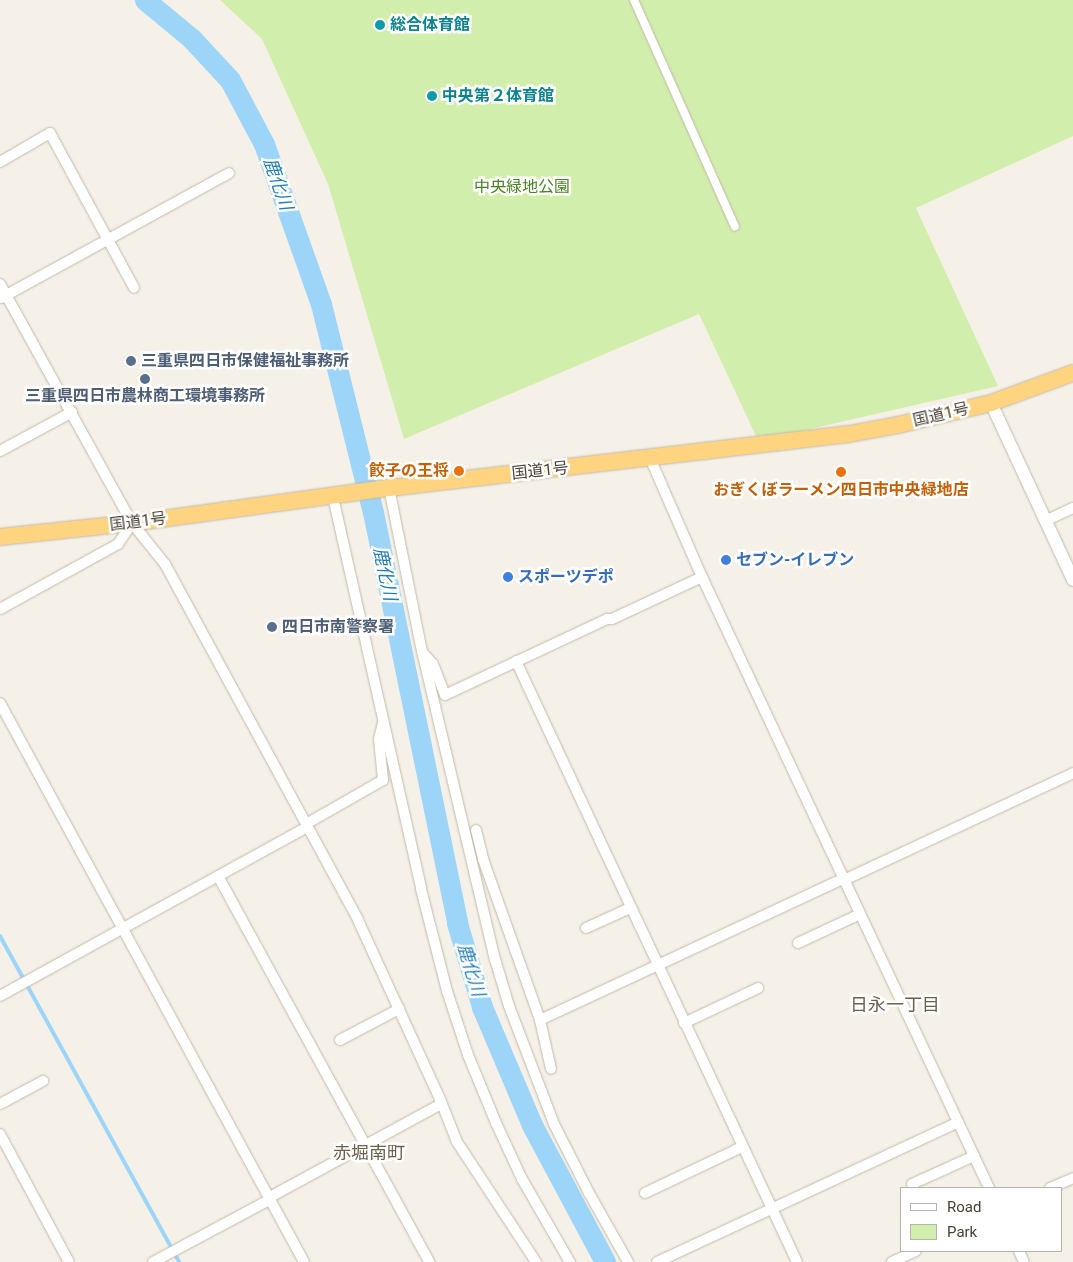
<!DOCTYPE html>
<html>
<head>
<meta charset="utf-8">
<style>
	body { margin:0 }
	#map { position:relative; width:1073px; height:1262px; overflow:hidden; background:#f6f1e8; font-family:Roboto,"Noto Sans JP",sans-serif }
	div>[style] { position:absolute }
	.green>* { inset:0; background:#d2eeac }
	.stream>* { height:4px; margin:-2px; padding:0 2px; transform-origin:2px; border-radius:2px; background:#9dd5f9 }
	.river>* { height:21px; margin:-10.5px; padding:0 10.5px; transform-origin:10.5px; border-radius:10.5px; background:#9dd5f9 }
	.roads { filter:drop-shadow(0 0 1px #c2b9a9) drop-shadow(0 0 1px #c2b9a9) }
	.pedestrian>* { height:8px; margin:-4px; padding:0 4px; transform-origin:4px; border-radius:4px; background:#fff }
	.minor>* { height:10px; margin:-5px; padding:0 5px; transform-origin:5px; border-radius:5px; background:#fff }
	.tertiary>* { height:12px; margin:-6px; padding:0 6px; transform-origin:6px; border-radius:6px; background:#fff }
	.trunk>* { height:16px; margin:-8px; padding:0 8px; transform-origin:8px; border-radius:8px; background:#ffd480 }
	.dots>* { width:14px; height:14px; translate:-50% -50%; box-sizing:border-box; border:2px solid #fff; border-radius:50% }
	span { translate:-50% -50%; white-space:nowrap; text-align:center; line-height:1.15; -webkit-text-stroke:5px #fff; paint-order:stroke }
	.culture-label { font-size:16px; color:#0d838f; font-weight:700 }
	.left { translate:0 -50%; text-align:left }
	.park-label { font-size:16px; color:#488321 }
	.service-label { font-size:16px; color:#4e5e75; font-weight:700 }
	.street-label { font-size:16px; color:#4a4135 }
	.food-label { font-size:16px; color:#c56008; font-weight:700 }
	.right { translate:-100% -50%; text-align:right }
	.shop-label { font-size:16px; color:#366cbe; font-weight:700 }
	.water-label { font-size:18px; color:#207cba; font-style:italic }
	.neighbourhood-label { font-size:18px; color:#6e5f4b }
	.legend { position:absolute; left:900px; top:1187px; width:162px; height:65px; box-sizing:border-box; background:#fff; border:1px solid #b7b3ae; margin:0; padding:6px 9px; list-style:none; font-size:15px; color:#4a4135 }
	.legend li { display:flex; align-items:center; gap:10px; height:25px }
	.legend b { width:25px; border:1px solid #b7b3ae }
</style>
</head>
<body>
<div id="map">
	<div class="green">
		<div style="clip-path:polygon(220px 0,1073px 0,1073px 136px,916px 208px,998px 386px,797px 432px,756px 436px,699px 314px,404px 439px,328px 184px,262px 39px)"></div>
	</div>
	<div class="stream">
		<div style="left:0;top:936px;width:372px;rotate:61.2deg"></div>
	</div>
	<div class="river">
		<div style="left:145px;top:0;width:60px;rotate:39.6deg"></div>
		<div style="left:191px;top:38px;width:57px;rotate:47.1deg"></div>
		<div style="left:230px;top:80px;width:72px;rotate:62deg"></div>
		<div style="left:264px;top:144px;width:170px;rotate:70.4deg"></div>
		<div style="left:321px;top:304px;width:214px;rotate:76deg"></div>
		<div style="left:373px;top:512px;width:419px;rotate:78.4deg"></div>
		<div style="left:457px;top:923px;width:88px;rotate:73.4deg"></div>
		<div style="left:482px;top:1007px;width:128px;rotate:67deg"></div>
		<div style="left:532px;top:1125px;width:155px;rotate:61.9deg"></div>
	</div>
	<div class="roads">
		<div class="pedestrian">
			<div style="left:634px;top:0;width:248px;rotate:66deg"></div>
		</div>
		<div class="minor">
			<div style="left:0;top:162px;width:58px;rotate:-30.1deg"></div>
			<div style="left:50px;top:133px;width:176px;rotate:61.5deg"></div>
			<div style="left:0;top:284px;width:273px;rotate:61.1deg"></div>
			<div style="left:132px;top:523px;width:53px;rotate:51.2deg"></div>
			<div style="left:165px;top:564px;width:405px;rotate:61.5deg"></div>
			<div style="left:358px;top:920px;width:197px;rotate:65.4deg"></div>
			<div style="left:440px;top:1099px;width:46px;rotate:68.4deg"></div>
			<div style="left:457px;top:1142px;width:144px;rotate:56.6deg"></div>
			<div style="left:1px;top:298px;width:260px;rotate:-28.7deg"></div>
			<div style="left:0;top:451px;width:82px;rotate:-28.4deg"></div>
			<div style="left:650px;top:458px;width:130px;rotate:66.4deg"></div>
			<div style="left:702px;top:577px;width:675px;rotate:64.84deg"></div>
			<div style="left:389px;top:488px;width:166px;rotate:78.6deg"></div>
			<div style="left:422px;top:651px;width:317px;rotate:76.7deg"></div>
			<div style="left:495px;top:959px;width:49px;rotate:73.4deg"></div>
			<div style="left:509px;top:1006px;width:126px;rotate:69.1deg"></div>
			<div style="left:554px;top:1124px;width:77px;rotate:63.1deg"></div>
			<div style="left:589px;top:1193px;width:79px;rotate:60.5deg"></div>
			<div style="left:333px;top:497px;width:402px;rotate:77.3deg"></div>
			<div style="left:421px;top:889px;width:105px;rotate:75.7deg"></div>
			<div style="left:447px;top:991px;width:67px;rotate:71.8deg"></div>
			<div style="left:468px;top:1055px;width:74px;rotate:67.6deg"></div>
			<div style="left:496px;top:1123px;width:62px;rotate:65.1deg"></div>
			<div style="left:522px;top:1179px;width:96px;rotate:60deg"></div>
			<div style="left:1045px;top:521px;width:31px;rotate:-25deg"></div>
			<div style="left:0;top:609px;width:135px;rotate:-28.8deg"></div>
			<div style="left:118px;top:544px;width:25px;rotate:-56deg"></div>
			<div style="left:423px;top:653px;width:15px;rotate:48deg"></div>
			<div style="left:433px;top:664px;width:33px;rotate:69deg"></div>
			<div style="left:445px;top:695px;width:179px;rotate:-25.1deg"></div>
			<div style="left:607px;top:619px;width:5px"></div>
			<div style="left:612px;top:619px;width:99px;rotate:-25deg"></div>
			<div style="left:516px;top:661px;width:663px;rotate:64.94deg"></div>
			<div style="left:0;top:703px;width:636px;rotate:61.46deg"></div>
			<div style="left:306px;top:824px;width:89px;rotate:-29.7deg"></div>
			<div style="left:383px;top:780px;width:41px;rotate:-95.6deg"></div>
			<div style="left:379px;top:739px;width:16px;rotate:-76deg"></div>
			<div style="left:476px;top:830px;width:30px;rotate:76deg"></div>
			<div style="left:483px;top:859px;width:171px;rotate:70.5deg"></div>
			<div style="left:540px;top:1020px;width:50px;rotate:77.3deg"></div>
			<div style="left:218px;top:876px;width:440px;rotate:61.3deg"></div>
			<div style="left:844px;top:880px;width:253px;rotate:-25deg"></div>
			<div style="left:586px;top:928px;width:48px;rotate:-24.4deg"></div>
			<div style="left:798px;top:943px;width:68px;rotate:-25.1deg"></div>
			<div style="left:0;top:996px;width:350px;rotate:-28.8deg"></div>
			<div style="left:540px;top:1020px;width:334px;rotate:-25deg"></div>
			<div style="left:684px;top:1023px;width:82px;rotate:-25.3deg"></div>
			<div style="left:340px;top:1040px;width:67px;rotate:-27.7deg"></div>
			<div style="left:0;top:1104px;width:49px;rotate:-28.1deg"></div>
			<div style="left:0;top:1134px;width:145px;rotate:61.7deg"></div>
			<div style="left:912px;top:1184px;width:68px;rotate:-24.3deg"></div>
			<div style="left:1050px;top:1188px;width:25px;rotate:-23deg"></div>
			<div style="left:645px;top:1193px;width:107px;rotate:-25.4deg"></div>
			<div style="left:270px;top:1197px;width:195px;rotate:-28.5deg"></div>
			<div style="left:1019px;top:1251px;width:12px;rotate:66deg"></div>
			<div style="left:153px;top:1262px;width:134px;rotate:-28.1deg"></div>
			<div style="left:657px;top:1262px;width:332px;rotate:-24.9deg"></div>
			<div style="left:892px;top:1262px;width:26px;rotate:-25deg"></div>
		</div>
		<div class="tertiary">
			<div style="left:991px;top:403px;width:195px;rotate:65.1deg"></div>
		</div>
		<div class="trunk">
			<div style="left:0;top:537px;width:133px;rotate:-6.1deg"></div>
			<div style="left:132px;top:523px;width:259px;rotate:-7.8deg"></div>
			<div style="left:389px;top:488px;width:463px;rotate:-6.7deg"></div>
			<div style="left:849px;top:434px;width:50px;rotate:-10.4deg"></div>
			<div style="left:898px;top:425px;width:96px;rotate:-13.3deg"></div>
			<div style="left:991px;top:403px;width:87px;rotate:-20.1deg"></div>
		</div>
	</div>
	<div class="dots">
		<div style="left:380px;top:25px;background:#0f9aa8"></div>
		<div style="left:432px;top:96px;background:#0f9aa8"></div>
		<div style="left:131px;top:361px;background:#5c6f8a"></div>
		<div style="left:145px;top:379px;background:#5c6f8a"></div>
		<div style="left:459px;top:471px;background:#e8710a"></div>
		<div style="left:841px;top:472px;background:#e8710a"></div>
		<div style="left:726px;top:560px;background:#3f7fe0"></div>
		<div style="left:508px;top:577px;background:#3f7fe0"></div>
		<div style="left:272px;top:627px;background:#5c6f8a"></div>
	</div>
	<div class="culture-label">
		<span class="left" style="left:390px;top:25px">総合体育館</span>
		<span class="left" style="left:442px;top:96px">中央第２体育館</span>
	</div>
	<div class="park-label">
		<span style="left:522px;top:187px">中央緑地公園</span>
	</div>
	<div class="service-label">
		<span class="left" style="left:141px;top:361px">三重県四日市保健福祉事務所</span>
		<span style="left:145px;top:396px">三重県四日市農林商工環境事務所</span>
		<span class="left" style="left:282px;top:627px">四日市南警察署</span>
	</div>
	<div class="street-label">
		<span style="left:941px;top:415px;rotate:-13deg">国道1号</span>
		<span style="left:540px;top:471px;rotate:-6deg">国道1号</span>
		<span style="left:138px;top:522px;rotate:-7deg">国道1号</span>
	</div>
	<div class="food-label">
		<span class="right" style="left:449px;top:471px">餃子の王将</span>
		<span style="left:841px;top:490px">おぎくぼラーメン四日市中央緑地店</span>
	</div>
	<div class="shop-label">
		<span class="left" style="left:736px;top:560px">セブン-イレブン</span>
		<span class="left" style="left:518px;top:577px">スポーツデポ</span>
	</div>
	<div class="water-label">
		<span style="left:278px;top:184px;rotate:71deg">鹿化川</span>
		<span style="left:385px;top:574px;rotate:78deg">鹿化川</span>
		<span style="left:471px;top:970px;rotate:73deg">鹿化川</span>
	</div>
	<div class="neighbourhood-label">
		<span style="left:895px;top:1005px">日永一丁目</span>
		<span style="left:369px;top:1153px">赤堀南町</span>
	</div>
	<ul class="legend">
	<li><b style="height:6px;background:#fff"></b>Road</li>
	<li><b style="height:14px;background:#d2eeac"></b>Park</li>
	</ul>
</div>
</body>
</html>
